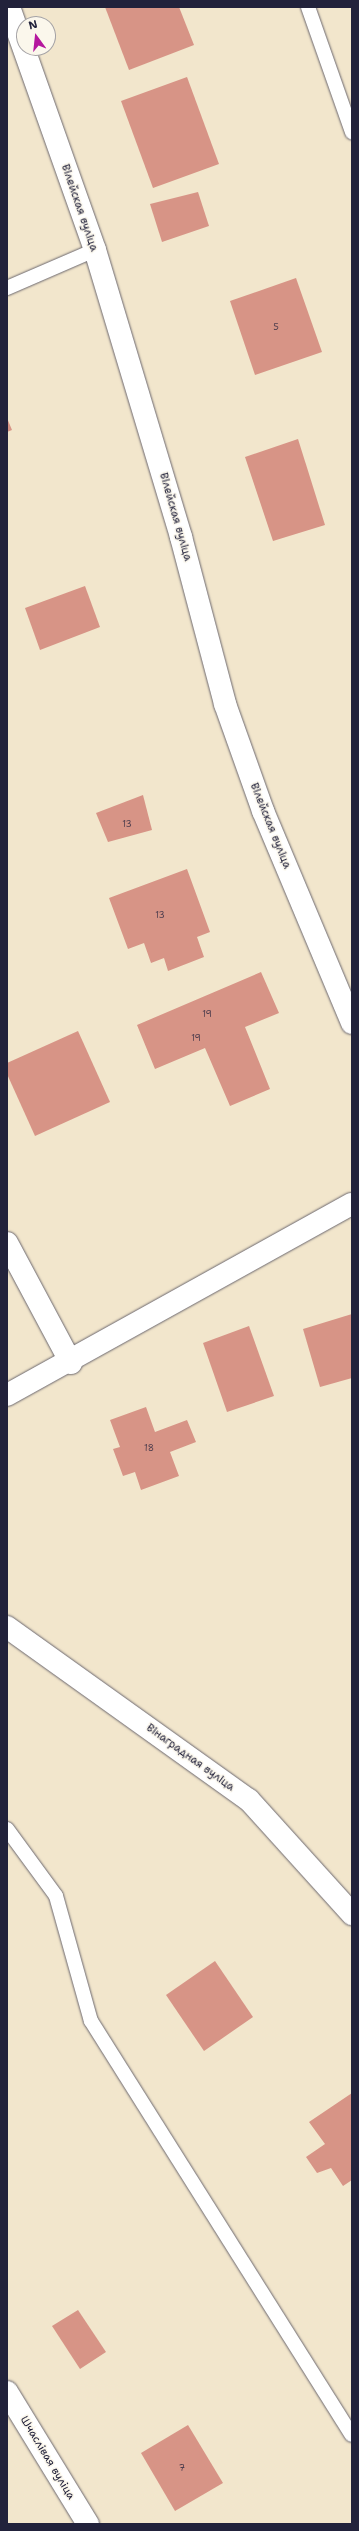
<!DOCTYPE html>
<html>
<head>
<meta charset="utf-8">
<style>
	body { margin:0 }
	#map { position:relative; width:359px; height:2531px; overflow:hidden; background:#f2e6cc; font-family:"Shantell Sans",sans-serif }
	div>[style] { position:absolute }
	.building>* { inset:0; background:#d79486 }
	.roads { filter:drop-shadow(0 0 1px #6b676e) drop-shadow(0 0 1px #6b676e) }
	.lane>* { height:14px; margin:-7px; padding:0 7px; transform-origin:7px; border-radius:7px; background:#fff }
	.street>* { height:22px; margin:-11px; padding:0 11px; transform-origin:11px; border-radius:11px; background:#fff }
	span { translate:-50% -50%; white-space:nowrap; text-align:center; line-height:1.15; -webkit-text-stroke:3px #fbf7ec; paint-order:stroke }
	.number-label { font-size:9px; color:#4f3e4e }
	.number-label span { -webkit-text-stroke-width:0 }
	.street-label { font-size:11px; color:#22223b }
	.frame { position:absolute; inset:0; border:8px solid #22223b; pointer-events:none }
	.north { position:absolute; left:16px; top:16px; width:40px; height:40px; box-sizing:border-box; background:#fbf7ec; border:1px solid #a4a2a5; border-radius:50%; rotate:345deg; font-size:11px; font-weight:700; line-height:16px; text-align:center; color:#22223b }
	.north::after { content:''; display:block; margin:auto; width:14px; height:18px; background:#b5179e; clip-path:polygon(50% 0,100% 100%,50% 72%,0 100%) }
</style>
</head>
<body>
<div id="map">
	<div class="building">
		<div style="clip-path:polygon(105px 7px,179px 7px,194px 45px,129px 70px)"></div>
		<div style="clip-path:polygon(187px 77px,219px 164px,153px 188px,121px 101px)"></div>
		<div style="clip-path:polygon(198px 192px,209px 226px,162px 242px,150px 204px)"></div>
		<div style="clip-path:polygon(296px 278px,322px 352px,255px 375px,230px 301px)"></div>
		<div style="clip-path:polygon(7px 418px,12px 430px,7px 432px)"></div>
		<div style="clip-path:polygon(298px 439px,325px 525px,273px 541px,245px 457px)"></div>
		<div style="clip-path:polygon(85px 586px,100px 627px,40px 650px,25px 608px)"></div>
		<div style="clip-path:polygon(143px 795px,152px 830px,108px 842px,96px 813px)"></div>
		<div style="clip-path:polygon(187px 869px,210px 932px,197px 937px,204px 957px,168px 971px,164px 958px,151px 963px,144px 943px,128px 949px,109px 898px)"></div>
		<div style="clip-path:polygon(261px 972px,279px 1013px,245px 1027px,270px 1089px,230px 1106px,205px 1048px,155px 1069px,137px 1025px)"></div>
		<div style="clip-path:polygon(78px 1031px,110px 1102px,35px 1136px,7px 1074px,7px 1063px)"></div>
		<div style="clip-path:polygon(352px 1314px,352px 1378px,320px 1387px,303px 1329px)"></div>
		<div style="clip-path:polygon(249px 1326px,274px 1396px,227px 1412px,203px 1343px)"></div>
		<div style="clip-path:polygon(146px 1407px,155px 1432px,187px 1420px,196px 1442px,170px 1452px,179px 1476px,141px 1490px,135px 1472px,123px 1476px,113px 1449px,120px 1447px,110px 1420px)"></div>
		<div style="clip-path:polygon(215px 1961px,253px 2017px,204px 2051px,166px 1995px)"></div>
		<div style="clip-path:polygon(352px 2093px,352px 2180px,343px 2186px,331px 2168px,317px 2173px,306px 2157px,325px 2144px,309px 2122px)"></div>
		<div style="clip-path:polygon(78px 2310px,106px 2352px,80px 2369px,52px 2326px)"></div>
		<div style="clip-path:polygon(188px 2425px,223px 2483px,175px 2511px,141px 2453px)"></div>
	</div>
	<div class="roads">
		<div class="lane">
			<div style="left:308px;top:7px;width:133px;rotate:70.6deg"></div>
			<div style="left:7px;top:288px;width:96px;rotate:-23.4deg"></div>
			<div style="left:7px;top:1829px;width:83px;rotate:53.8deg"></div>
			<div style="left:56px;top:1896px;width:130px;rotate:74.4deg"></div>
			<div style="left:91px;top:2021px;width:489px;rotate:57.8deg"></div>
		</div>
		<div class="street">
			<div style="left:9px;top:7px;width:258px;rotate:70.5deg"></div>
			<div style="left:95px;top:250px;width:300px;rotate:73.3deg"></div>
			<div style="left:181px;top:537px;width:173px;rotate:75.2deg"></div>
			<div style="left:225px;top:704px;width:114px;rotate:70.4deg"></div>
			<div style="left:263px;top:811px;width:230px;rotate:67.2deg"></div>
			<div style="left:7px;top:1243px;width:136px;rotate:61.9deg"></div>
			<div style="left:7px;top:1395px;width:394px;rotate:-29deg"></div>
			<div style="left:7px;top:1627px;width:297px;rotate:35.6deg"></div>
			<div style="left:249px;top:1800px;width:154px;rotate:47.9deg"></div>
			<div style="left:7px;top:2392px;width:155px;rotate:58.5deg"></div>
		</div>
	</div>
	<div class="number-label">
		<span style="left:276px;top:327px">5</span>
		<span style="left:127px;top:824px">13</span>
		<span style="left:160px;top:915px">13</span>
		<span style="left:207px;top:1014px">19</span>
		<span style="left:196px;top:1038px">19</span>
		<span style="left:149px;top:1448px">18</span>
		<span style="left:182px;top:2468px">7</span>
	</div>
	<div class="street-label">
		<span style="left:79px;top:208px;rotate:71deg">Вілейская вуліца</span>
		<span style="left:175px;top:517px;rotate:74deg">Вілейская вуліца</span>
		<span style="left:270px;top:826px;rotate:68deg">Вілейская вуліца</span>
		<span style="left:190px;top:1758px;rotate:36deg">Вінаградная вуліца</span>
		<span style="left:47px;top:2458px;rotate:59deg">Шчаслівая вуліца</span>
	</div>
	<div class="frame"></div>
	<div class="north">N</div>
</div>
</body>
</html>
